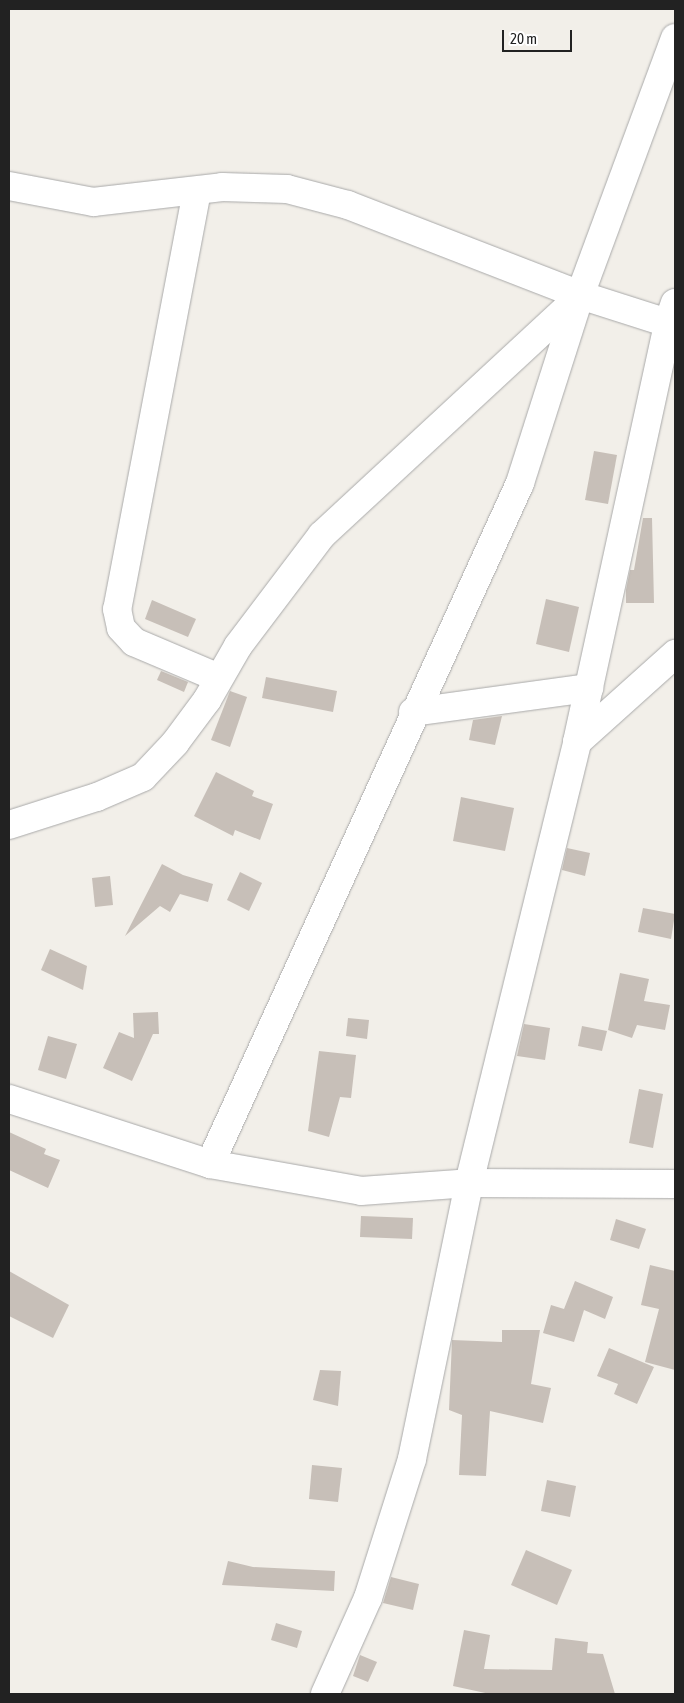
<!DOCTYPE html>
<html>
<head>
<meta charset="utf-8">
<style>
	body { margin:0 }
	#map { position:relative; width:684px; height:1703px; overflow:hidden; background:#f2efe9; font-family:"Asap Condensed",sans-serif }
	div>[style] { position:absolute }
	.building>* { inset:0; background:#c7bfb8 }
	.roads { filter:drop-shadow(0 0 1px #a9a9a9) drop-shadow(0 0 1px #a9a9a9) }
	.minor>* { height:28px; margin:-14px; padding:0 14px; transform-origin:14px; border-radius:14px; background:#fff }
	span { translate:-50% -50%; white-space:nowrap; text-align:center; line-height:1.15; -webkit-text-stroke:5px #fff; paint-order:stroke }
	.frame { position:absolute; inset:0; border:10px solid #222; pointer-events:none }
	.scale { position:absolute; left:502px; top:30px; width:70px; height:22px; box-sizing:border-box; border:2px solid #222; border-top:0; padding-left:6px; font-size:15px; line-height:18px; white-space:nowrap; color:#222; -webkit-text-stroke:4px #fff; paint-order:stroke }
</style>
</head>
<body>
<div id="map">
	<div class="building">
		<div style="clip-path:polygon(594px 451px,617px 455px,608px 504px,585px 500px)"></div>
		<div style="clip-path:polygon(643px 518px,652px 518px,654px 603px,626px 603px,626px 590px,630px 570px,634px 570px)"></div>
		<div style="clip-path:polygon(546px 599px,579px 607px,569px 652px,536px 644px)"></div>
		<div style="clip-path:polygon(152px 600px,196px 619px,188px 637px,145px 619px)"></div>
		<div style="clip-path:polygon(161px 671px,188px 682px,184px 692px,157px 680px)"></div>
		<div style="clip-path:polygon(266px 677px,337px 691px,333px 712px,262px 698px)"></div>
		<div style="clip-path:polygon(230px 691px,247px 697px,230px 747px,211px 740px)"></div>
		<div style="clip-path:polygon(502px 716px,495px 745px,469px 740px,473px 720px)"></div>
		<div style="clip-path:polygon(216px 772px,254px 791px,252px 796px,273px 804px,260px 840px,235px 830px,233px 836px,194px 816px)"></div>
		<div style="clip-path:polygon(461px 797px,514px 808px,505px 851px,453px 841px)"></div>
		<div style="clip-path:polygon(567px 848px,590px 853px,585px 876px,562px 870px)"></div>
		<div style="clip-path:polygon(162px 864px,183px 875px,213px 884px,208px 902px,180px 894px,170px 912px,160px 906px,125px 936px)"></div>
		<div style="clip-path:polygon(240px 872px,262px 883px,249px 911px,227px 900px)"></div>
		<div style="clip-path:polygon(110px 876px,113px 905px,95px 907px,92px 878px)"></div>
		<div style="clip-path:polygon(643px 908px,675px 914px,671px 939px,638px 932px)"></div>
		<div style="clip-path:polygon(50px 949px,87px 966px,83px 990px,41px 970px)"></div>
		<div style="clip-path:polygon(620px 973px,649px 979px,644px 1001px,670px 1005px,665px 1030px,637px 1025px,632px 1038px,608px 1030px)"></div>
		<div style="clip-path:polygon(158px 1012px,159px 1034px,153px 1034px,132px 1081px,103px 1068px,119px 1032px,134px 1038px,133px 1013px)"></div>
		<div style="clip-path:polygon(348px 1018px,369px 1020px,367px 1039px,346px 1036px)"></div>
		<div style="clip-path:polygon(524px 1024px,550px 1028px,545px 1060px,517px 1056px)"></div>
		<div style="clip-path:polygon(582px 1026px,607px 1031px,602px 1051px,578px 1046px)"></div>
		<div style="clip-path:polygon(48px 1036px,77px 1044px,66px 1079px,38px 1070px)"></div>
		<div style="clip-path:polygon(319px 1051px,356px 1055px,351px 1098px,340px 1097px,329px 1137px,308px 1131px)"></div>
		<div style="clip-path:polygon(639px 1089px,663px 1094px,653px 1148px,629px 1143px)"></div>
		<div style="clip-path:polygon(9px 1132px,46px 1149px,44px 1154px,60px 1160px,48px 1188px,9px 1170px)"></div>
		<div style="clip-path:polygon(361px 1216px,413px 1218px,412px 1239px,360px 1237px)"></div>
		<div style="clip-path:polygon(616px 1219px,646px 1229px,639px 1249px,610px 1240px)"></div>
		<div style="clip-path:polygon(650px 1265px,675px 1271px,675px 1370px,645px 1362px,659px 1309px,641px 1305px)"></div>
		<div style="clip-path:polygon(9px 1271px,69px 1305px,53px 1338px,9px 1316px)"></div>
		<div style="clip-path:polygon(575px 1281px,613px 1297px,605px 1319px,584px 1310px,574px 1342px,543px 1333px,551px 1305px,564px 1309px)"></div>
		<div style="clip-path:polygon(502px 1330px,540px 1330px,531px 1384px,551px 1388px,543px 1423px,490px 1411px,486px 1476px,459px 1475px,462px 1415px,449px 1410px,452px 1340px,502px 1342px)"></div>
		<div style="clip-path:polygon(609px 1348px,654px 1367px,637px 1404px,614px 1394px,618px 1384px,597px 1376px)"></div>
		<div style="clip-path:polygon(320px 1370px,341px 1371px,338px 1406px,313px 1400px)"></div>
		<div style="clip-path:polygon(312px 1465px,342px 1468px,338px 1502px,309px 1499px)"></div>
		<div style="clip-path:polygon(547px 1480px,576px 1486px,570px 1517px,541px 1511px)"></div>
		<div style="clip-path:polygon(526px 1550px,572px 1570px,557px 1605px,511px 1585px)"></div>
		<div style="clip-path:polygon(228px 1561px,253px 1567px,335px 1571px,334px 1591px,222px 1585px)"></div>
		<div style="clip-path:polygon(391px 1577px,419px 1584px,413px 1610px,383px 1603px)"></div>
		<div style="clip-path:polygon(276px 1623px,302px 1631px,297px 1648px,271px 1640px)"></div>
		<div style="clip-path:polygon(464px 1630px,490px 1635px,484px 1669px,552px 1670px,555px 1638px,588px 1642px,587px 1653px,603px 1654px,615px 1694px,490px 1694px,453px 1686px)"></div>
		<div style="clip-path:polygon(360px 1655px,377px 1662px,368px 1682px,353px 1676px)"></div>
	</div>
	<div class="roads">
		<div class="minor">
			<div style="left:9px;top:186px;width:86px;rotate:10.8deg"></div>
			<div style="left:93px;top:202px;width:130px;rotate:-6.6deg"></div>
			<div style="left:222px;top:187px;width:65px;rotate:1.8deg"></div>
			<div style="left:287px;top:189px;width:63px;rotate:14.7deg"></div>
			<div style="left:348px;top:205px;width:249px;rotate:21.2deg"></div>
			<div style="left:580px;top:295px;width:92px;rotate:17.7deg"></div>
			<div style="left:197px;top:191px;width:426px;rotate:100.8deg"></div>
			<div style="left:117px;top:609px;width:19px;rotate:78deg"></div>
			<div style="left:121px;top:628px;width:19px;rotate:47deg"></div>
			<div style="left:134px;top:642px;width:92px;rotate:23deg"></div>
			<div style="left:413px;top:712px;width:178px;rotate:-7.8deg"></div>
			<div style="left:577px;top:742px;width:132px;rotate:-41.9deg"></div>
			<div style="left:9px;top:825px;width:92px;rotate:-17.7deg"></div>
			<div style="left:97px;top:797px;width:50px;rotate:-23.5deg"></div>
			<div style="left:143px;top:777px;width:47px;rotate:-46.7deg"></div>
			<div style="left:175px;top:743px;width:54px;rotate:-53.3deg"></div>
			<div style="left:207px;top:700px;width:62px;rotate:-60.1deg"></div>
			<div style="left:238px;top:646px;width:139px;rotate:-52.9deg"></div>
			<div style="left:322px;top:535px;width:350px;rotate:-42.8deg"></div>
			<div style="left:9px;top:1099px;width:211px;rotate:17.9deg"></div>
			<div style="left:210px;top:1164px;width:153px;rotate:10.1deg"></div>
			<div style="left:361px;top:1191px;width:108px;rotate:-4.2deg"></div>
			<div style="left:469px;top:1183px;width:206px;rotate:0.3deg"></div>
			<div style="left:210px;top:1164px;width:748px;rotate:-65.52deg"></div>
			<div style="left:520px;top:483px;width:197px;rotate:-72.3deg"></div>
			<div style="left:580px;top:295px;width:274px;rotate:-69.7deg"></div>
			<div style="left:325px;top:1694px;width:105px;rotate:-65.9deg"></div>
			<div style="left:368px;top:1598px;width:146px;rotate:-72.4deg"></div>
			<div style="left:412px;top:1459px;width:282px;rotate:-78.3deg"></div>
			<div style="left:469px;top:1183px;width:454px;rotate:-76.2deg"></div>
			<div style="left:577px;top:742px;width:429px;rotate:-77.7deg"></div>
			<div style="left:668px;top:323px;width:21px;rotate:-71deg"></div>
		</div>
	</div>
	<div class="frame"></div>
	<div class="scale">20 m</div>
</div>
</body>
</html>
